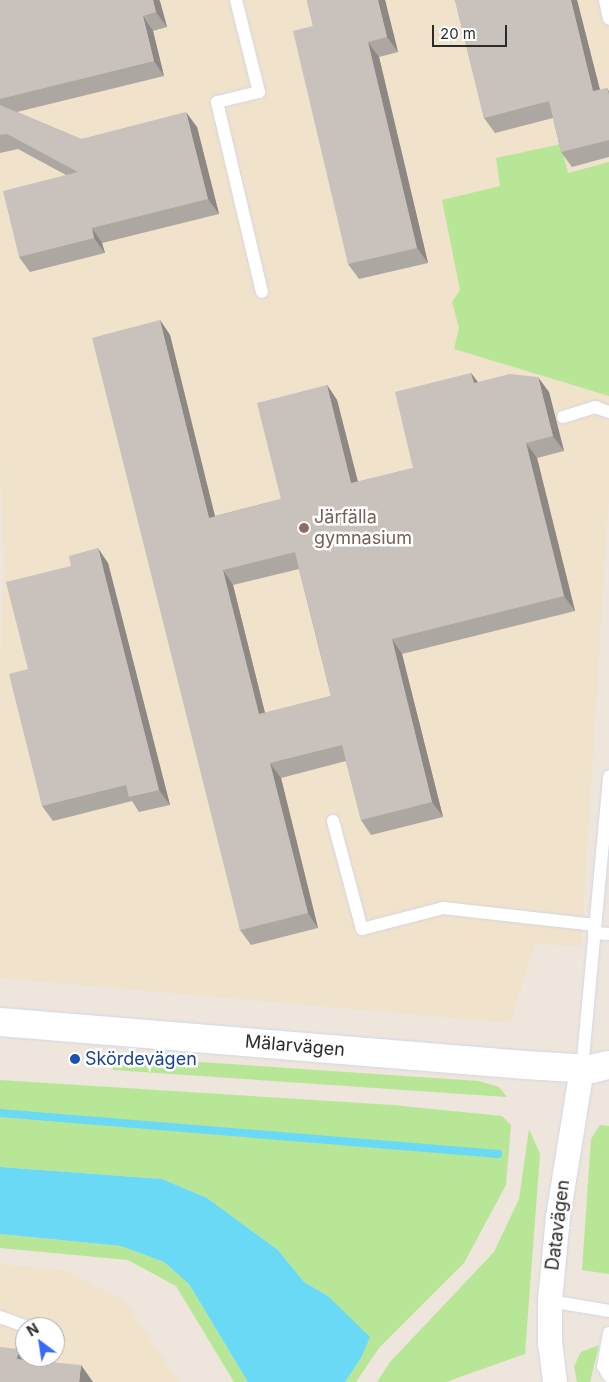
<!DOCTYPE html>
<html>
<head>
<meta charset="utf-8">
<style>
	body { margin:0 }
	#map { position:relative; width:609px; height:1382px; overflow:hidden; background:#eee5dc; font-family:Inter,sans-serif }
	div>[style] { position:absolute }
	.education>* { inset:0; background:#f0e2cb }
	.green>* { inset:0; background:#b7e796 }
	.water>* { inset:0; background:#69d9f6 }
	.stream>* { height:8px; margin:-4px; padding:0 4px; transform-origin:4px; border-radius:4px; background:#69d9f6 }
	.roads { filter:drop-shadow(0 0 1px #d1d6e5) drop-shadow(0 0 1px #d1d6e5) }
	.lane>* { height:12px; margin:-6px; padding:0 6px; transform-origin:6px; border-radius:6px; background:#fff }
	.street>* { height:24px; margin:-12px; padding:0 12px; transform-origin:12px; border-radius:12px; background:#fff }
	.secondary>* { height:28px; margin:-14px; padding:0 14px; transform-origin:14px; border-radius:14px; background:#fff }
	.wall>* { inset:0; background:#ada7a2 }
	.shaded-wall>* { inset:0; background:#8d8884 }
	.building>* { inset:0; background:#c9c2bc }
	.dots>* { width:14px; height:14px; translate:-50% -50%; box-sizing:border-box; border:2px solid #fff; border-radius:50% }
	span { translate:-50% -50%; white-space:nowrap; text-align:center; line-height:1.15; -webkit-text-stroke:5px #fff; paint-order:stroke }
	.education-label { font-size:18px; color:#785e54 }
	.left { translate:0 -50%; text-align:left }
	.street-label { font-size:18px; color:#2b2b2b }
	.transit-label { font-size:18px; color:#164399 }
	.north { position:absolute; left:15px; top:1317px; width:50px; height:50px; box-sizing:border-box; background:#fff; border:1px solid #aaa; border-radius:50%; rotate:329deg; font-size:14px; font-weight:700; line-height:20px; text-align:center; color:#2b2b2b }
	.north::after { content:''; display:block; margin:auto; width:18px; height:22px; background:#3869ff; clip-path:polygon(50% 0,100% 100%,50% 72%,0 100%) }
	.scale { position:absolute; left:432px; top:25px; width:75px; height:22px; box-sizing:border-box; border:2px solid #2b2b2b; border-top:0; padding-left:6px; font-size:15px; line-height:18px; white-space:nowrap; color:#2b2b2b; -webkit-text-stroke:4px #fff; paint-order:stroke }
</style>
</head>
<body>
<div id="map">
	<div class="education">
		<div style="clip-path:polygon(0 0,609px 0,609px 494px,581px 946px,535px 944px,510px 1023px,0 978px,0 675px,4px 563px,0 462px)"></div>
		<div style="clip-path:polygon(evenodd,0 1264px,64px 1270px,126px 1302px,179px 1382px,0 1382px,0 1264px,25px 1327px,55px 1327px,55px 1357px,25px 1357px,25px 1327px)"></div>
	</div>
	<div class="green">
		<div style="clip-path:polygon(561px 144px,568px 173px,609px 162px,609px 396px,454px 349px,459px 328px,452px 302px,460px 290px,442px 200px,500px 186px,496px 158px)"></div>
		<div style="clip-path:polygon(185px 1061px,479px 1081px,499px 1087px,507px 1097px,113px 1070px,113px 1062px)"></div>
		<div style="clip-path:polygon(0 1080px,393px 1105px,502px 1116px,511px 1125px,506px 1185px,464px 1263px,379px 1348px,356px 1382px,345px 1382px,361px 1358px,328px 1296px,304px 1282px,278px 1250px,207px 1198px,162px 1179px,0 1167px)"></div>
		<div style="clip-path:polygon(600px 1125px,609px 1126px,609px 1274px,582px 1270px,591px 1139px)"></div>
		<div style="clip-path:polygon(529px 1129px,540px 1154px,525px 1354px,446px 1382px,377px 1382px,390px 1362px,494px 1252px,519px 1199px)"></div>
		<div style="clip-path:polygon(0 1234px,121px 1246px,164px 1262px,189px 1284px,248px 1382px,234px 1382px,176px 1286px,128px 1260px,0 1248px)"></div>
		<div style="clip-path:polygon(599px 1345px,590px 1382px,577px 1382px,574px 1366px,581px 1352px)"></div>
	</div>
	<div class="water">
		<div style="clip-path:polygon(0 1167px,162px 1179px,207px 1198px,278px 1250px,304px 1282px,328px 1296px,370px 1337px,361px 1358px,345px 1382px,248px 1382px,189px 1284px,164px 1262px,121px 1246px,0 1234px)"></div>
	</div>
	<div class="stream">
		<div style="left:0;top:1113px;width:500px;rotate:4.7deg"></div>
	</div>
	<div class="roads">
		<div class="lane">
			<div style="left:236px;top:0;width:95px;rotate:76deg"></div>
			<div style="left:259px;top:92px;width:43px;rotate:166.6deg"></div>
			<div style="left:217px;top:102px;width:195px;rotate:76.7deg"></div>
			<div style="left:605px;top:0;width:19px;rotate:78deg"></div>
			<div style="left:563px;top:417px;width:34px;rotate:-17deg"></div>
			<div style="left:595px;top:407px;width:15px;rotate:20deg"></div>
			<div style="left:333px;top:821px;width:112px;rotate:75deg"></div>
			<div style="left:362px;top:929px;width:84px;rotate:-14.5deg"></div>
			<div style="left:443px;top:908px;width:153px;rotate:6.4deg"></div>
			<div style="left:594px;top:933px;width:15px;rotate:4deg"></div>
			<div style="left:582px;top:1069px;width:294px;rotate:-84.7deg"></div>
			<div style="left:550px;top:1301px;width:60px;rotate:9.6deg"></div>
			<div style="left:0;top:1317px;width:30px;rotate:20deg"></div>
			<div style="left:609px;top:1333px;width:34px;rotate:100deg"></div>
			<div style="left:603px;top:1366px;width:12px;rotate:59deg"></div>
		</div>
		<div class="street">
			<div style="left:555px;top:1382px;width:38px;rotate:-97deg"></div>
			<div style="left:550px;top:1344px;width:43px;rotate:-90deg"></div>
			<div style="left:550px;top:1301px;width:84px;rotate:-84.6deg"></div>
			<div style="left:558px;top:1217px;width:150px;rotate:-80.8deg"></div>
		</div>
		<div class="secondary">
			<div style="left:0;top:1022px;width:527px;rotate:4.68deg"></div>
			<div style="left:525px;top:1065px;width:66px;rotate:3.5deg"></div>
			<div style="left:591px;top:1069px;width:18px;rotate:-13deg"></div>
		</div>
	</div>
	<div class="wall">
		<div style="clip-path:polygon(0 0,159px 0,167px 27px,153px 31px,164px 76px,17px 112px,81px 139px,197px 127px,219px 214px,102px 243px,105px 253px,30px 272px,19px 257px,66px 175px,18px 149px,0 153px)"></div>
		<div style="clip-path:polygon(307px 0,385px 0,398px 52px,379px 57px,428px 263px,359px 279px,348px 264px,313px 26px)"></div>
		<div style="clip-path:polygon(455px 0,577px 0,600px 90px,607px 88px,609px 91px,609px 157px,572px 167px,561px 152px,553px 118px,495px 133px,484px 118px)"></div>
		<div style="clip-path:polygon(evenodd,160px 320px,170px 335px,215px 516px,281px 499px,327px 385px,337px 400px,358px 482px,413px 468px,471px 373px,478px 382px,549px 392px,564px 451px,537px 458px,575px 611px,402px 654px,443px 817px,371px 835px,361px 820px,346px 761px,281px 778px,318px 928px,251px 945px,240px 930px,160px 320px,299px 569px,331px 696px,265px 713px,233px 585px,299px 569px)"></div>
		<div style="clip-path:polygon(108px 563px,170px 805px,139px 812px,132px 801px,53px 821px,42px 806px,28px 669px)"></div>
	</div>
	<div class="shaded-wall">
		<div style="clip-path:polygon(153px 0,159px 0,160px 1px,167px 27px,156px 12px)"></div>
		<div style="clip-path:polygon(378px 0,385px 0,398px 52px,387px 37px)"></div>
		<div style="clip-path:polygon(571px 0,577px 0,604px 106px,593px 91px)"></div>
		<div style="clip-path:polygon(143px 16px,153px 31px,164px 76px,154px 61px)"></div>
		<div style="clip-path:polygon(368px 42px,379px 57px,428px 263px,417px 248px)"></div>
		<div style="clip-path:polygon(186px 112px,197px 127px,219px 214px,208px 199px)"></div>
		<div style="clip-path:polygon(92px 228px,102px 243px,105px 253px,94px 238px)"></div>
		<div style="clip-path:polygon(160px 320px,170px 335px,219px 533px,209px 518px)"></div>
		<div style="clip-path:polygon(471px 373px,482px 388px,474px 383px)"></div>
		<div style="clip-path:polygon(538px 377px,549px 392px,564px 451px,553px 436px)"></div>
		<div style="clip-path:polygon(327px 385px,337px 400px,362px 498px,351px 483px)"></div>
		<div style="clip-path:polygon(526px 443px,537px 458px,575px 611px,564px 596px)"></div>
		<div style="clip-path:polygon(98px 548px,108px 563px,170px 805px,159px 790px)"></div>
		<div style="clip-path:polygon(223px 570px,233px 585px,269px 729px,259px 714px)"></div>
		<div style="clip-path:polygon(392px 639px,402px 654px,443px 817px,432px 802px)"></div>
		<div style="clip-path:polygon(270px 763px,281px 778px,318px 928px,308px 913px)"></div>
		<div style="clip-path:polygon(18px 1349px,31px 1368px,17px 1359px)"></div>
		<div style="clip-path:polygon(81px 1365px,93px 1382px,79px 1382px)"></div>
	</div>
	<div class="building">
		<div style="clip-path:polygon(0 0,153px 0,156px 12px,143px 16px,154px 61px,0 99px)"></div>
		<div style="clip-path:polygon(307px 0,378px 0,387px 37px,368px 42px,417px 248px,348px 264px,293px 31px,313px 26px)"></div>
		<div style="clip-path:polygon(455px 0,571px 0,593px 91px,607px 88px,609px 95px,609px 140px,561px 152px,549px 101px,484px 118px)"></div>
		<div style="clip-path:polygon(0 105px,81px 139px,186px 112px,208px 199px,92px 228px,94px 238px,19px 257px,3px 191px,78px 172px,7px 134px,0 135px)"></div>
		<div style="clip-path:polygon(evenodd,160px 320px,209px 518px,281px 499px,257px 403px,327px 385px,351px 483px,413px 468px,395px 392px,471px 373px,474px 383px,510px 374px,538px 377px,553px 436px,526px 443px,564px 596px,392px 639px,432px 802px,361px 820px,342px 745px,270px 763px,308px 913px,240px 930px,92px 338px,160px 320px,295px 552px,331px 696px,259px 714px,223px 570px,295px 552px)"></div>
		<div style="clip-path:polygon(98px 548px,159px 790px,129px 797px,126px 785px,42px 806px,9px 674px,28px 669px,6px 582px,71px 566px,69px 556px)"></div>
		<div style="clip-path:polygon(0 1347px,18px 1349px,17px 1359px,81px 1365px,79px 1382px,0 1382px)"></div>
	</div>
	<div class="dots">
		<div style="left:304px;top:528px;background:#8d6e63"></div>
		<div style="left:75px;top:1059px;background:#1a4fb4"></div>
	</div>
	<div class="education-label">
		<span class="left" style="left:314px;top:528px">Järfälla<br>gymnasium</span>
	</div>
	<div class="street-label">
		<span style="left:295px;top:1046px;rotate:5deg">Mälarvägen</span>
		<span style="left:558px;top:1225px;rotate:-83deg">Datavägen</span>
	</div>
	<div class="transit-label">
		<span class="left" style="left:85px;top:1059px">Skördevägen</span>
	</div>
	<div class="north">N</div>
	<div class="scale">20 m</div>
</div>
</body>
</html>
